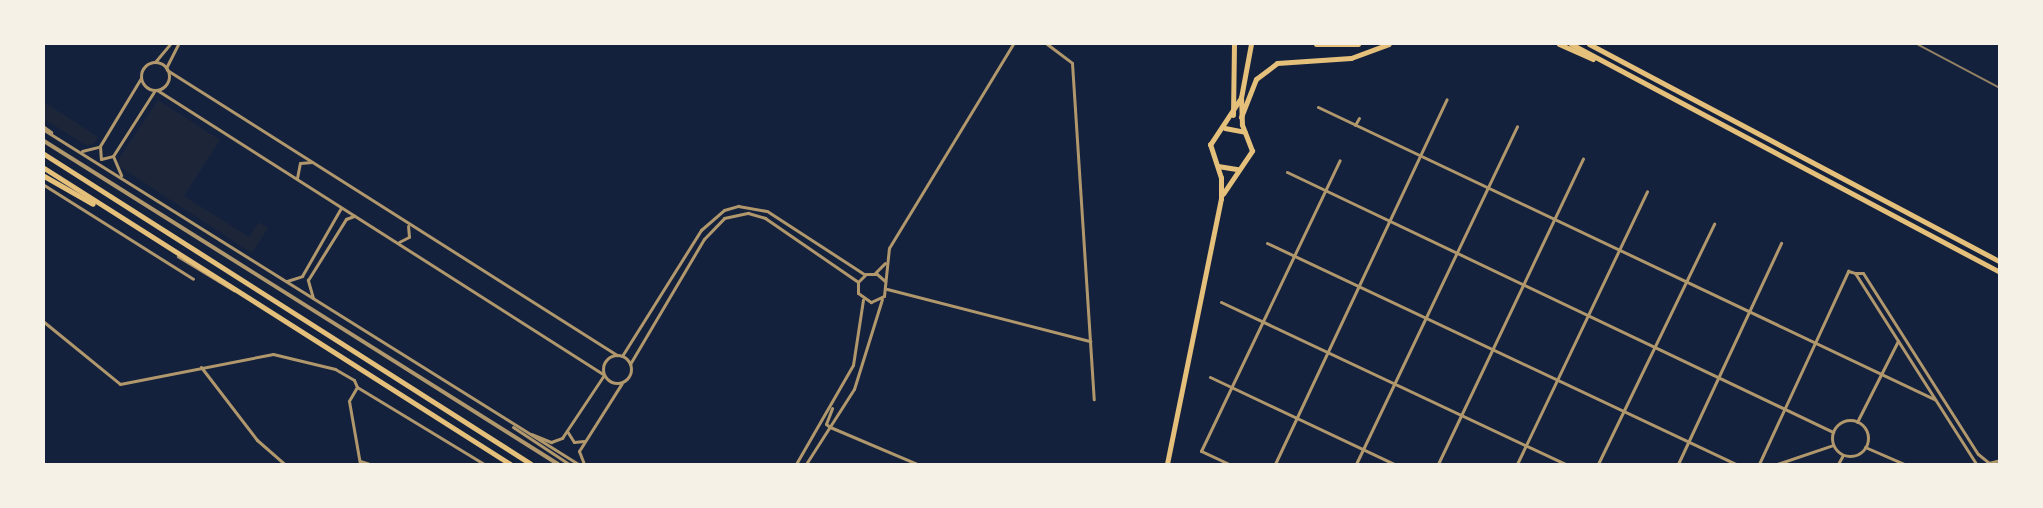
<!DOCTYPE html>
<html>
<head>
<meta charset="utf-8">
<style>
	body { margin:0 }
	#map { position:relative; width:2043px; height:508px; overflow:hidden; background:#14213d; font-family:Lora,serif }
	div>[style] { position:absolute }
	.green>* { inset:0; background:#1d2539 }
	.service>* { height:1.5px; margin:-0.75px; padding:0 0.75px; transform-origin:0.75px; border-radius:0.75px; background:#b1986c }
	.minor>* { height:3px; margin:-1.5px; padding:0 1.5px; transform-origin:1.5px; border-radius:1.5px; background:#b1986c }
	.minor>.ring { margin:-1.5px; padding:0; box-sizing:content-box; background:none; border:3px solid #b1986c; border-radius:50% }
	.tertiary>* { height:4px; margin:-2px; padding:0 2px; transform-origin:2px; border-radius:2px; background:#b1986c }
	.trunk>* { height:4.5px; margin:-2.25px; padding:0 2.25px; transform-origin:2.25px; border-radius:2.25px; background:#e5c07b }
	.motorway>* { height:5px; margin:-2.5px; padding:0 2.5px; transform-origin:2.5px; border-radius:2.5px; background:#e5c07b }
	.rail>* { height:1.5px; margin:-0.75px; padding:0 0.75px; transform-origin:0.75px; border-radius:0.75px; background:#918062 }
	span { translate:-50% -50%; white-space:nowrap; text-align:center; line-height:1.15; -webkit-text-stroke:6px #f6f1e7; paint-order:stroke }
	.frame { position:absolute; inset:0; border:45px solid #f6f1e7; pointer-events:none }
</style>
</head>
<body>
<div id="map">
	<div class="green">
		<div style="clip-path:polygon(158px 100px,220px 140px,184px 196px,249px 237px,259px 222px,268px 228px,252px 253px,120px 167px,118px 160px)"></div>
		<div style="clip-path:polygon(44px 102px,98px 137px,94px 143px,87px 146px,44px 119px)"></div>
	</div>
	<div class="service">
		<div style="left:178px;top:257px;width:66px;rotate:31.3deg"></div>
	</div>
	<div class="minor">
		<div style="left:1047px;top:44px;width:31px;rotate:37deg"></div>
		<div style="left:1072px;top:63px;width:337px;rotate:86.3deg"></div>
		<div style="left:155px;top:62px;width:23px;rotate:-50deg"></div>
		<div class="ring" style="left:141px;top:62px;width:25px;height:25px"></div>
		<div style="left:166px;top:68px;width:27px;rotate:-63deg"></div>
		<div style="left:167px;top:70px;width:533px;rotate:32.35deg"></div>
		<div style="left:141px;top:78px;width:79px;rotate:121.1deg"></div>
		<div style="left:100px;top:146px;width:13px;rotate:86deg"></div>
		<div style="left:101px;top:159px;width:12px;rotate:-14deg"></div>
		<div style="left:113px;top:156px;width:78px;rotate:-57.5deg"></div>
		<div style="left:157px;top:90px;width:529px;rotate:32.49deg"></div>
		<div style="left:1318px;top:107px;width:682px;rotate:25.36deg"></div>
		<div style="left:1355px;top:125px;width:8px;rotate:-60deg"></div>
		<div style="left:44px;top:127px;width:9px;rotate:36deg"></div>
		<div style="left:44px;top:130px;width:630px;rotate:32.02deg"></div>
		<div style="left:82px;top:151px;width:16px;rotate:-14deg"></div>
		<div style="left:113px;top:156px;width:21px;rotate:67deg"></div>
		<div style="left:1287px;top:172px;width:605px;rotate:25.46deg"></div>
		<div style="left:297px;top:178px;width:15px;rotate:-79deg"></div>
		<div style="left:300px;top:163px;width:12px;rotate:-5deg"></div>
		<div style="left:44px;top:185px;width:176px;rotate:32.2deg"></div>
		<div style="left:399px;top:242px;width:11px;rotate:-27deg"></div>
		<div style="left:409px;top:237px;width:11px;rotate:-95deg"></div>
		<div style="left:1267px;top:243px;width:518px;rotate:25.23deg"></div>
		<div style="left:875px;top:273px;width:14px;rotate:-45deg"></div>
		<div style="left:1855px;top:273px;width:8px"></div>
		<div style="left:1863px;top:273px;width:214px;rotate:57.6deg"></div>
		<div style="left:1978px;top:454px;width:13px;rotate:39deg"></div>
		<div style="left:287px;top:281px;width:16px;rotate:-18deg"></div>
		<div style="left:302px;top:276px;width:78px;rotate:-60.2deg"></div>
		<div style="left:885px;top:281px;width:11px;rotate:-139deg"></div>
		<div style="left:877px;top:274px;width:11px;rotate:180deg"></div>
		<div style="left:866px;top:274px;width:11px;rotate:135deg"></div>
		<div style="left:858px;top:282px;width:11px;rotate:90deg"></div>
		<div style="left:858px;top:293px;width:16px;rotate:35deg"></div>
		<div style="left:871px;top:302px;width:14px;rotate:-25deg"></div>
		<div style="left:884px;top:296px;width:48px;rotate:-84.1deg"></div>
		<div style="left:889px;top:248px;width:239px;rotate:-58.7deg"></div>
		<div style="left:887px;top:289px;width:210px;rotate:14.4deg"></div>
		<div style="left:313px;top:298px;width:19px;rotate:-106deg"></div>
		<div style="left:308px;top:280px;width:72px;rotate:-58.1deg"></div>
		<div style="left:346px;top:219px;width:9px;rotate:-21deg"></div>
		<div style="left:1221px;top:302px;width:381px;rotate:25.2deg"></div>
		<div style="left:44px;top:322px;width:98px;rotate:39.2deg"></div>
		<div style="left:120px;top:384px;width:156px;rotate:-11.1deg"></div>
		<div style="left:273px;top:354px;width:64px;rotate:13.6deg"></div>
		<div style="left:335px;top:369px;width:22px;rotate:30deg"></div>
		<div style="left:354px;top:380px;width:8px;rotate:67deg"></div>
		<div class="ring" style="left:603px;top:355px;width:25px;height:25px"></div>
		<div style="left:622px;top:356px;width:149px;rotate:-57.9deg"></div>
		<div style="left:701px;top:230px;width:30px;rotate:-41deg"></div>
		<div style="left:724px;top:210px;width:15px;rotate:-16deg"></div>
		<div style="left:738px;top:206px;width:29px;rotate:10deg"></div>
		<div style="left:767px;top:211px;width:116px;rotate:33deg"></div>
		<div style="left:630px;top:364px;width:145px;rotate:-59.4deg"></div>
		<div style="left:704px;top:239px;width:29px;rotate:-46deg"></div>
		<div style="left:724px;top:218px;width:25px;rotate:-12deg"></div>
		<div style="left:748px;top:213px;width:18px;rotate:16deg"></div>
		<div style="left:765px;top:218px;width:113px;rotate:34.5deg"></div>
		<div style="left:201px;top:367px;width:92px;rotate:52.5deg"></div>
		<div style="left:257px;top:440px;width:37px;rotate:41deg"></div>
		<div style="left:1210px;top:377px;width:204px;rotate:25.3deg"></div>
		<div style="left:357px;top:387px;width:149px;rotate:31.2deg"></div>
		<div style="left:357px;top:387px;width:16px;rotate:120deg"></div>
		<div style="left:349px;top:401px;width:64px;rotate:80.1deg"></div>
		<div class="ring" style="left:1832px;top:420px;width:33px;height:33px"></div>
		<div style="left:1857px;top:422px;width:91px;rotate:-63.2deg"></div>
		<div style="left:513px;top:427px;width:67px;rotate:33.5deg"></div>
		<div style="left:830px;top:427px;width:95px;rotate:23deg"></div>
		<div style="left:830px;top:427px;width:5px;rotate:-143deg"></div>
		<div style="left:826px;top:424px;width:17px;rotate:-69deg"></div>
		<div style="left:567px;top:431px;width:13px;rotate:58deg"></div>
		<div style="left:574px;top:442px;width:10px;rotate:-6deg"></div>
		<div style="left:531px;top:434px;width:22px;rotate:22deg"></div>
		<div style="left:551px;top:442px;width:12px;rotate:-20deg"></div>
		<div style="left:562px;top:438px;width:76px;rotate:-56.3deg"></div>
		<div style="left:1865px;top:447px;width:43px;rotate:23.6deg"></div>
		<div style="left:360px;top:461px;width:9px;rotate:18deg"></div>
		<div style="left:435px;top:464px;width:21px"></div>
		<div style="left:584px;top:464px;width:14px;rotate:-111deg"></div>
		<div style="left:579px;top:451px;width:80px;rotate:-57.7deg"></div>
		<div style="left:796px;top:464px;width:114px;rotate:-60.1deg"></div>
		<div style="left:853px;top:365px;width:66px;rotate:-81.3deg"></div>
		<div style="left:806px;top:464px;width:89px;rotate:-57.4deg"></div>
		<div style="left:854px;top:389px;width:94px;rotate:-72.7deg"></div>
		<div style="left:1229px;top:464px;width:31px;rotate:-155deg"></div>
		<div style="left:1201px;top:451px;width:322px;rotate:-64.5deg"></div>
		<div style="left:1275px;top:464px;width:403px;rotate:-64.8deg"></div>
		<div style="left:1356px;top:464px;width:374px;rotate:-64.5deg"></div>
		<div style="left:1438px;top:464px;width:338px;rotate:-64.6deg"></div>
		<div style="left:1517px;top:464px;width:302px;rotate:-64.5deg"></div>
		<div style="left:1598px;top:464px;width:267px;rotate:-64.2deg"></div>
		<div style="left:1678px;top:464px;width:244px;rotate:-65deg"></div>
		<div style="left:1759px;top:464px;width:213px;rotate:-65.2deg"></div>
		<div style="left:1848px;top:271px;width:7px;rotate:16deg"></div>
		<div style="left:1855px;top:273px;width:226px;rotate:57.6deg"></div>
		<div style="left:1777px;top:464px;width:59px;rotate:-18.7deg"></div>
		<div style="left:1838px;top:464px;width:10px;rotate:-61deg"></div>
		<div style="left:1985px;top:464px;width:16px;rotate:-15deg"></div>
	</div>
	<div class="tertiary">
		<div style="left:44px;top:141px;width:607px;rotate:32.15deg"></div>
	</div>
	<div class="trunk">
		<div style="left:1225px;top:128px;width:20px;rotate:11deg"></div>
		<div style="left:1218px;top:166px;width:20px;rotate:9deg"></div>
		<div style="left:1223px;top:194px;width:52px;rotate:-56deg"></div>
		<div style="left:1252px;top:151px;width:28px;rotate:-111deg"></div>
		<div style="left:1242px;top:125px;width:27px;rotate:-92deg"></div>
		<div style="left:1241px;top:98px;width:55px;rotate:-79.5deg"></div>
		<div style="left:1167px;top:464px;width:270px;rotate:-78.5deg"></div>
		<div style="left:1221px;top:199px;width:21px;rotate:-90deg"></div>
		<div style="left:1221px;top:178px;width:35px;rotate:-108deg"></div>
		<div style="left:1210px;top:145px;width:56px;rotate:-56.6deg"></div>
	</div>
	<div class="motorway">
		<div style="left:1316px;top:44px;width:42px"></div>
		<div style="left:1559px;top:44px;width:37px;rotate:24deg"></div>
		<div style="left:1571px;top:44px;width:486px;rotate:28deg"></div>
		<div style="left:1589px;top:44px;width:465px;rotate:27.9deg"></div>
		<div style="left:1233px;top:115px;width:71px;rotate:-89.2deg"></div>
		<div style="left:1241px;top:117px;width:41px;rotate:-68.5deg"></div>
		<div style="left:1256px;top:79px;width:26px;rotate:-37deg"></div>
		<div style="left:1277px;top:63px;width:74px;rotate:-3.9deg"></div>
		<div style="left:1351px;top:58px;width:40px;rotate:-20.2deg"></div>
		<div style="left:44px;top:154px;width:577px;rotate:32.48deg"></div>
		<div style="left:44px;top:168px;width:552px;rotate:32.42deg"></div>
		<div style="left:44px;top:176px;width:56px;rotate:29.7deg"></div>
	</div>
	<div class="rail">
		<div style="left:1917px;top:44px;width:94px;rotate:27.9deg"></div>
	</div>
	<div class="frame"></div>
</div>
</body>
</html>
